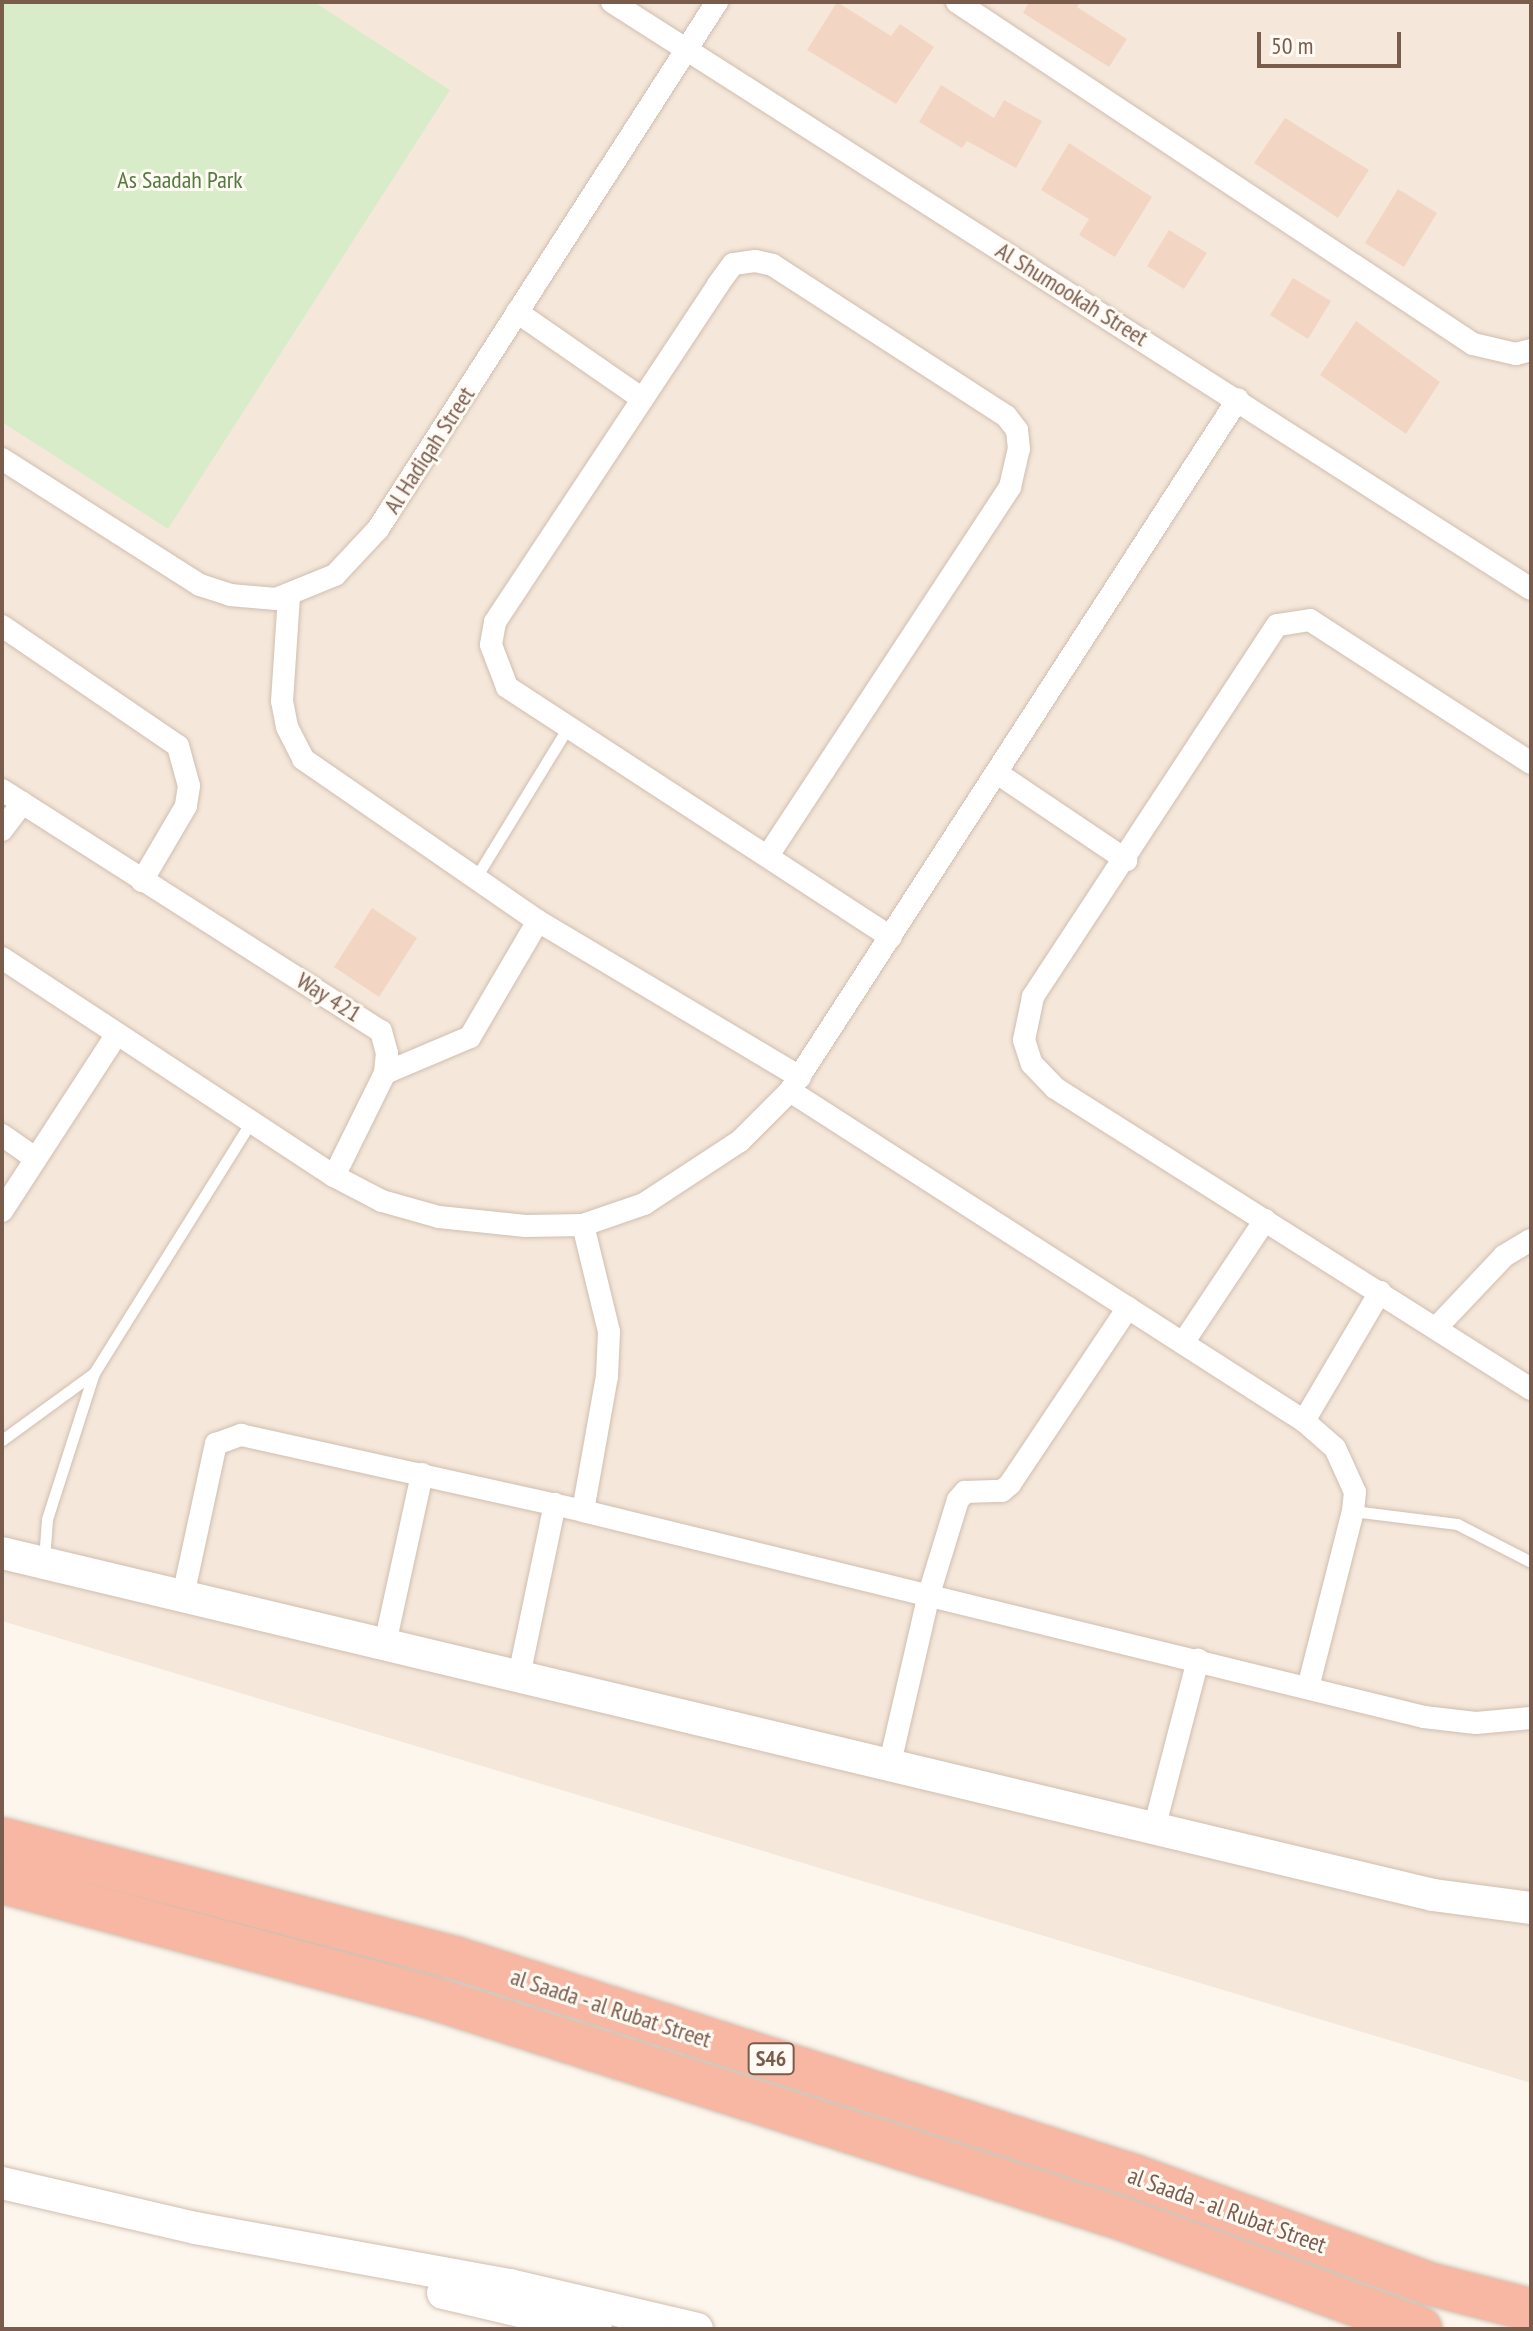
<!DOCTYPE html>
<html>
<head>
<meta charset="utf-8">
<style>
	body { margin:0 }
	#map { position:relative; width:1533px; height:2331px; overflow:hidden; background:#fdf6ec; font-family:"PT Sans Narrow",sans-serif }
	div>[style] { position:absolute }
	.residential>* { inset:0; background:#f5e8da }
	.green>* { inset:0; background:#d8ecc9 }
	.building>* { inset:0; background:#f3d5c3 }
	.roads { filter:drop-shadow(0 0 2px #d1beb0) drop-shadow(0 0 2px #d1beb0) }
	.lane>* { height:11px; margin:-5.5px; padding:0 5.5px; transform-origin:5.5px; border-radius:5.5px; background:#fff }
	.street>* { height:22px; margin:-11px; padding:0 11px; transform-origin:11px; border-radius:11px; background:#fff }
	.secondary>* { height:32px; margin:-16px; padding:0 16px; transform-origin:16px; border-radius:16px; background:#fff }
	.highway>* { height:42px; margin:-21px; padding:0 21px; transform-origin:21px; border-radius:21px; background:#f7b7a3 }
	span { translate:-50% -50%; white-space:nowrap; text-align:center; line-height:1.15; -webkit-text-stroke:6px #fffaf3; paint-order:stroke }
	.shield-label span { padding:2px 6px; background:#fffaf3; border:2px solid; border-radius:6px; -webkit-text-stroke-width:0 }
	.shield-label { font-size:22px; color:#7a5c4d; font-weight:700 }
	.park-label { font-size:24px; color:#537a41 }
	.street-label { font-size:24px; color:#7a5c4d }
	.frame { position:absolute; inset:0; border:4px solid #7a5c4d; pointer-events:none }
	.scale { position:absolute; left:1257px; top:32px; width:144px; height:36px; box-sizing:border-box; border:4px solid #7a5c4d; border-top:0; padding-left:10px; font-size:24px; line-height:28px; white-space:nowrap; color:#7a5c4d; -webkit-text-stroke:6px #fffaf3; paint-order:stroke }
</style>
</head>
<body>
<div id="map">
	<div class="residential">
		<div style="clip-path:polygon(2px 2px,1531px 2px,1531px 2083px,2px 1621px)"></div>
	</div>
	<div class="green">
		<div style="clip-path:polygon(2px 2px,314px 2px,450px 90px,168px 529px,2px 422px)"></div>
	</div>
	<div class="building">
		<div style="clip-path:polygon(837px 2px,891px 36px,900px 24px,934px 47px,896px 104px,807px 50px)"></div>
		<div style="clip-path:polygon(1029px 2px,1080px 2px,1077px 7px,1127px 39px,1109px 67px,1023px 13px)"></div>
		<div style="clip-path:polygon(941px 85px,994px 118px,1004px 100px,1042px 121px,1016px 168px,967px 141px,962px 148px,919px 122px)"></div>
		<div style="clip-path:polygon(1285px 118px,1369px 170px,1338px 218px,1254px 163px)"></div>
		<div style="clip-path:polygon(1069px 143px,1152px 197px,1115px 257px,1079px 235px,1089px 219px,1041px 190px)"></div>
		<div style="clip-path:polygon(1398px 189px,1437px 213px,1404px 267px,1365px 243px)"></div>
		<div style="clip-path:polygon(1169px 230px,1207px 253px,1184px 289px,1147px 266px)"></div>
		<div style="clip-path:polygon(1293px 278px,1331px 301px,1308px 339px,1270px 315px)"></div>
		<div style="clip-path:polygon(1356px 321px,1440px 382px,1406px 434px,1320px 375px)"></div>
		<div style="clip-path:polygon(372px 908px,417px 938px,379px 997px,334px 967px)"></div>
	</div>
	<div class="roads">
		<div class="lane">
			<div style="left:475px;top:879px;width:182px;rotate:-58.5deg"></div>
			<div style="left:2px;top:1440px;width:114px;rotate:-36.1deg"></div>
			<div style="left:1353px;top:1511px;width:105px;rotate:7.1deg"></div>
			<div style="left:1457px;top:1524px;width:83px;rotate:27.2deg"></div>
			<div style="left:44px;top:1560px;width:41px;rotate:-85.8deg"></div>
			<div style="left:47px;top:1519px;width:153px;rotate:-72.2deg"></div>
			<div style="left:94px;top:1373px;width:296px;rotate:-58deg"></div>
		</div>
		<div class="street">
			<div style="left:612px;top:2px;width:1090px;rotate:32.57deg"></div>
			<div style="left:957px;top:2px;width:619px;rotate:33.54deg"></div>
			<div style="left:1473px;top:344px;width:44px;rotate:13.1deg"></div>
			<div style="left:1516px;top:354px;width:16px;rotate:-15deg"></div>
			<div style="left:517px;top:312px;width:151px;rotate:34.7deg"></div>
			<div style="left:2px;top:459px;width:235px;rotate:32.5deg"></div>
			<div style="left:200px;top:585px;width:32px;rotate:18deg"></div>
			<div style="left:230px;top:595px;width:46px;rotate:5deg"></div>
			<div style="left:276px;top:599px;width:64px;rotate:-22.1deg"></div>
			<div style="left:335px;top:575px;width:63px;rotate:-46.9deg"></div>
			<div style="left:378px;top:529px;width:627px;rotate:-57.25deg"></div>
			<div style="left:289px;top:596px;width:105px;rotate:93.8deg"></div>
			<div style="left:282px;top:701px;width:26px;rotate:79deg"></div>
			<div style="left:287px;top:727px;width:36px;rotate:63deg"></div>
			<div style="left:303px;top:759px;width:285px;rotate:34.6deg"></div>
			<div style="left:538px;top:921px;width:305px;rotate:30.8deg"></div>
			<div style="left:2px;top:626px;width:213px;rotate:34.3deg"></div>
			<div style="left:178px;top:746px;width:41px;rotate:74.6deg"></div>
			<div style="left:189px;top:786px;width:20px;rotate:99deg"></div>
			<div style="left:186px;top:806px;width:87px;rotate:120.4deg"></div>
			<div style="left:1531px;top:763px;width:263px;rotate:-147.1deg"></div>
			<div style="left:1310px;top:620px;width:33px;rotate:171deg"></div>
			<div style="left:1277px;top:625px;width:445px;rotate:123.3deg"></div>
			<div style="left:1033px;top:997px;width:44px;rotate:101.8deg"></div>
			<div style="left:1024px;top:1040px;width:25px;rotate:72deg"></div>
			<div style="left:1032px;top:1064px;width:33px;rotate:46deg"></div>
			<div style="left:1055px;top:1088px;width:563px;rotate:32.31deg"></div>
			<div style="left:997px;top:773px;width:156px;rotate:34deg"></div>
			<div style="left:2px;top:790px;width:449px;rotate:32.5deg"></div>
			<div style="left:381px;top:1031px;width:23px;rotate:75deg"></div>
			<div style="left:387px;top:1053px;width:20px;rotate:96deg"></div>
			<div style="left:385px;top:1073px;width:115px;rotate:116.3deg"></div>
			<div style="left:2px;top:830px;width:34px;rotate:-53deg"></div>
			<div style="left:769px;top:854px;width:439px;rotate:-56.7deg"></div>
			<div style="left:1010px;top:487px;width:39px;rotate:-77deg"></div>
			<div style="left:1019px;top:449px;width:19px;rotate:-96deg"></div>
			<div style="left:1017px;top:430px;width:18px;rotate:-128deg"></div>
			<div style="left:1006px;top:416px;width:278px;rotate:-147.1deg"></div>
			<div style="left:773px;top:265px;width:18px;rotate:-167deg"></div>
			<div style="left:755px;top:261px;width:22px;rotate:172deg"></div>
			<div style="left:733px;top:264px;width:26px;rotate:126deg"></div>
			<div style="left:718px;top:285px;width:404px;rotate:123.5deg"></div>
			<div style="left:495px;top:622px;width:23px;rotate:100deg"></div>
			<div style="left:491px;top:645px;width:45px;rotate:69.1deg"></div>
			<div style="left:507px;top:687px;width:458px;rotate:33.1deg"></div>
			<div style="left:2px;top:958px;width:397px;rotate:33.3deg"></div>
			<div style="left:334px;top:1176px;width:54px;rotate:27.5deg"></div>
			<div style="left:382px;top:1201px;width:59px;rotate:15.7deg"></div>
			<div style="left:439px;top:1217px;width:87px;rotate:5.9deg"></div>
			<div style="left:526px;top:1226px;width:57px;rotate:-1deg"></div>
			<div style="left:583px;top:1225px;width:65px;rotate:-19deg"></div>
			<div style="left:644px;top:1204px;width:115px;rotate:-33.3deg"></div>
			<div style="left:740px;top:1141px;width:71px;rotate:-45deg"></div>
			<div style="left:790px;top:1091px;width:824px;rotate:-57.08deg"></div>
			<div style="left:385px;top:1073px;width:92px;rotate:-23deg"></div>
			<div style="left:470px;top:1037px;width:134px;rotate:-59.6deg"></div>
			<div style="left:790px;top:1091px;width:611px;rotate:32.7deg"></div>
			<div style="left:1304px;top:1421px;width:41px;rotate:41.1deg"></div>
			<div style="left:1335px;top:1448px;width:48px;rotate:65.6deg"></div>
			<div style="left:1355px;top:1492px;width:19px;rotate:96deg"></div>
			<div style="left:1353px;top:1511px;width:182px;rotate:104.3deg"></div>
			<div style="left:2px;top:1135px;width:39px;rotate:35deg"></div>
			<div style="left:2px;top:1211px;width:211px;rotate:-57deg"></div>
			<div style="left:583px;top:1225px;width:110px;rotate:76.3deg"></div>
			<div style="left:609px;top:1332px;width:44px;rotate:92.6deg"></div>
			<div style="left:607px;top:1376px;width:137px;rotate:100.1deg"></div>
			<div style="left:1436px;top:1328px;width:99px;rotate:-46.6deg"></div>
			<div style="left:1504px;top:1256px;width:31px;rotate:-31deg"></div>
			<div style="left:1183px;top:1343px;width:148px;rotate:-56.3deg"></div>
			<div style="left:1304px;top:1421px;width:150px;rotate:-59.5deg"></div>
			<div style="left:183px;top:1596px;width:156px;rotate:-77.8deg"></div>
			<div style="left:216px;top:1444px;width:27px;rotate:-20deg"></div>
			<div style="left:241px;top:1435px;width:350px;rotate:12.5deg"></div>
			<div style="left:583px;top:1511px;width:866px;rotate:13.76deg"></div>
			<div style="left:1424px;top:1717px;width:52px;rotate:6.6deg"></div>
			<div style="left:1476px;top:1723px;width:55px;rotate:-5.2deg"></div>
			<div style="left:385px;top:1644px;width:174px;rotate:-77.7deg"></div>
			<div style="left:519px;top:1676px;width:176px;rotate:-78.2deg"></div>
			<div style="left:890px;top:1763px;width:173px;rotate:-77deg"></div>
			<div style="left:929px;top:1594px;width:98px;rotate:-72.9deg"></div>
			<div style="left:958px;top:1500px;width:11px;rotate:-49deg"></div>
			<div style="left:965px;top:1492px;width:37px;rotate:-2deg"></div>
			<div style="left:1002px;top:1491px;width:11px;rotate:-41deg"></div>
			<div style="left:1010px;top:1484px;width:212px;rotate:-56.2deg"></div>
			<div style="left:1155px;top:1825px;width:171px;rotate:-75.4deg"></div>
		</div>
		<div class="secondary">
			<div style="left:2px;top:1553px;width:1471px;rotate:13.44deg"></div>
			<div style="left:1433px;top:1895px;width:99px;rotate:7.6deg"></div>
			<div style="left:2px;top:2183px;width:199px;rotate:13.1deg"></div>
			<div style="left:196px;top:2228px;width:319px;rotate:10.3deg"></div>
			<div style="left:510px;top:2285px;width:192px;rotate:13.2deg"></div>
			<div style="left:443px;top:2293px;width:157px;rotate:13.2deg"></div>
		</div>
		<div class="highway">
			<div style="left:2px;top:1839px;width:469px;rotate:14.7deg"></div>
			<div style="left:456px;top:1958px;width:713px;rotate:17.8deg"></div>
			<div style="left:1135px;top:2176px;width:314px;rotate:20.1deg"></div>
			<div style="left:1430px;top:2284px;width:104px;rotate:14.4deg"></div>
			<div style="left:2px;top:1882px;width:449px;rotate:15.1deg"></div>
			<div style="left:435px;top:1999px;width:725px;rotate:17.76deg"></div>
			<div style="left:1125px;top:2220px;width:315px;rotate:20.2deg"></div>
		</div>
	</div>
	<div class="shield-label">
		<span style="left:771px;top:2059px">S46</span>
	</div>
	<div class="park-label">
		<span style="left:180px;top:180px">As Saadah Park</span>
	</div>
	<div class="street-label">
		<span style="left:1072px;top:294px;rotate:32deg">Al Shumookah Street</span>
		<span style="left:429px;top:450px;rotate:-57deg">Al Hadiqah Street</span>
		<span style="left:329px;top:997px;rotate:32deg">Way 421</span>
		<span style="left:611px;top:2008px;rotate:18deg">al Saada - al Rubat Street</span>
		<span style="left:1227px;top:2210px;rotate:20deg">al Saada - al Rubat Street</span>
	</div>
	<div class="frame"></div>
	<div class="scale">50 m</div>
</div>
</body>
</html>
